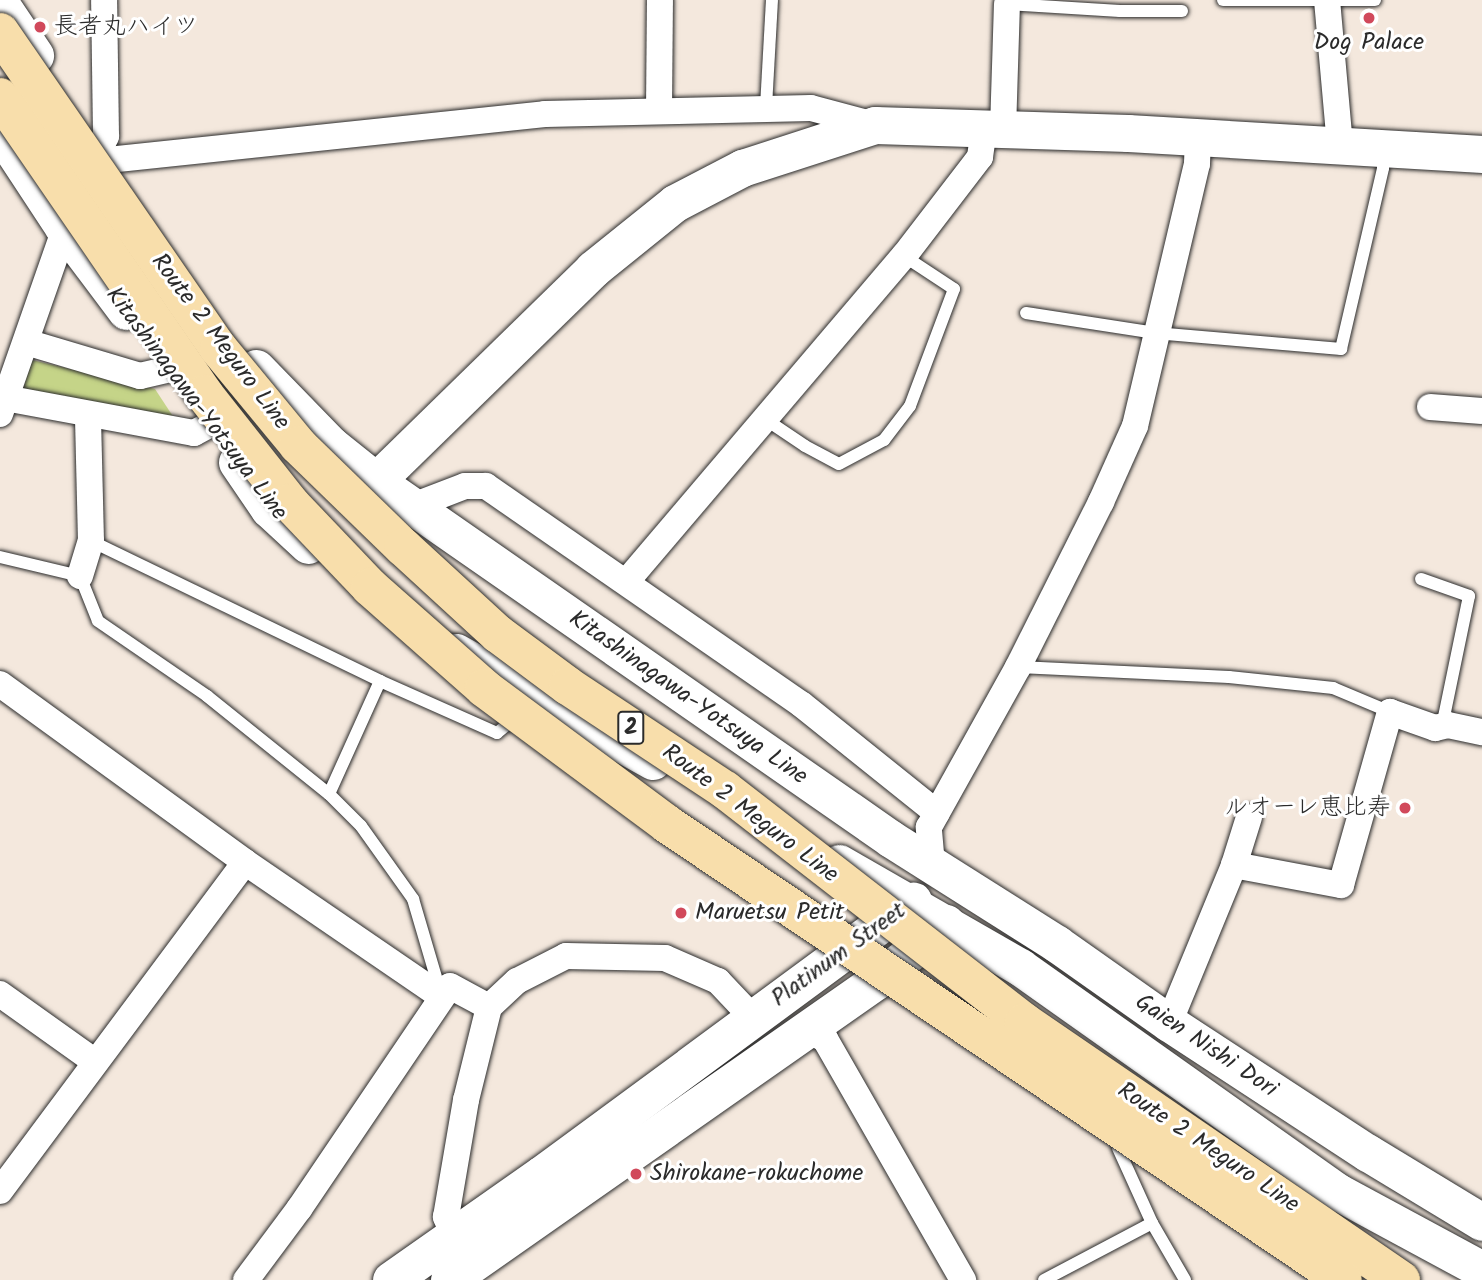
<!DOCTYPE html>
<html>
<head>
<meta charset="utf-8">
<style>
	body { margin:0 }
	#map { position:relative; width:1482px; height:1280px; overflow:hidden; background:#f4e8dd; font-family:Kalam,"Klee One",sans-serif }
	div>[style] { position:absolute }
	.green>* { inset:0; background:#c5d488 }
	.roads { filter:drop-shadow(0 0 2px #2b2b2b) drop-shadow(0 0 2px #2b2b2b) }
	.lane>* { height:12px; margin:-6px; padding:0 6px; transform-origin:6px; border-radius:6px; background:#fff }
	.street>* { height:26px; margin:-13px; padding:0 13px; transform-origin:13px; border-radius:13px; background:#fff }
	.secondary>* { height:37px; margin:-18.5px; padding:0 18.5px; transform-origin:18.5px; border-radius:18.5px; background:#fff }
	.bridges { filter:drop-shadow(0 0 2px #2b2b2b) drop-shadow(0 0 2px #2b2b2b) }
	.highway-bridge>* { height:38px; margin:-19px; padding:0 19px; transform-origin:19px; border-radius:19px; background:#f8deab }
	.dots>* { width:19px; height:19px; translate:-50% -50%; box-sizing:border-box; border:4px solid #fff; border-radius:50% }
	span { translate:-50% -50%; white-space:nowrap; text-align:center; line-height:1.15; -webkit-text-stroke:6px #fff; paint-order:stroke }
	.shield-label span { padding:2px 5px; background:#fff; border:2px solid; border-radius:5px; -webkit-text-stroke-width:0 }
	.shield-label { font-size:23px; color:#2b2b2b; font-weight:700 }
	.poi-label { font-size:24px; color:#2b2b2b }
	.left { translate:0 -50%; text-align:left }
	.right { translate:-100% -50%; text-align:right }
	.street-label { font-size:24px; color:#2b2b2b }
</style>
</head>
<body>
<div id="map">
	<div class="green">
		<div style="clip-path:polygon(32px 360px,155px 389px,176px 421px,22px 393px)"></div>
	</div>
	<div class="roads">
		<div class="lane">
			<div style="left:1007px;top:0;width:4px;rotate:90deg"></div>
			<div style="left:1007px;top:4px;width:113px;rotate:3.5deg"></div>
			<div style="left:1120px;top:11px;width:62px"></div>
			<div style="left:1223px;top:0;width:152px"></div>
			<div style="left:766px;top:107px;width:107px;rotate:-86.8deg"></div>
			<div style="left:1026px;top:313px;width:131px;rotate:8.8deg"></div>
			<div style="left:1155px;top:333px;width:187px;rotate:4.9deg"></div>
			<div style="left:1341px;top:349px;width:186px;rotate:-76.9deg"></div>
			<div style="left:1383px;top:168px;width:16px;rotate:-90deg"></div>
			<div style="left:765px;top:419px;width:48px;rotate:34deg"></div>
			<div style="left:805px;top:446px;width:38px;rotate:28deg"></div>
			<div style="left:839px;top:464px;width:51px;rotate:-28.1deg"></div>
			<div style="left:884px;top:440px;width:43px;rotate:-52.6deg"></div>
			<div style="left:910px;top:406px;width:125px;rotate:-69.4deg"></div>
			<div style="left:954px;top:289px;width:60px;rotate:-146.6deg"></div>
			<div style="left:91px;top:541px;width:321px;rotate:25.8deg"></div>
			<div style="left:380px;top:681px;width:128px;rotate:24deg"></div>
			<div style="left:497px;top:733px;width:26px;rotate:-40deg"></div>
			<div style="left:0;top:557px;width:82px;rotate:13.4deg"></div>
			<div style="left:80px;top:576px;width:48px;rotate:68.2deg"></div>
			<div style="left:98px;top:621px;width:132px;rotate:34.5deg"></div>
			<div style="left:207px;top:696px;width:156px;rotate:38.8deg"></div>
			<div style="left:329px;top:794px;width:45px;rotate:45deg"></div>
			<div style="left:361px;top:826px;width:90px;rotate:54.5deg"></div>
			<div style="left:413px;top:899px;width:99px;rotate:73.6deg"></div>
			<div style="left:1421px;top:579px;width:51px;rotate:19.5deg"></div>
			<div style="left:1469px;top:596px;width:133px;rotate:101.7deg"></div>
			<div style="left:1019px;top:667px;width:210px;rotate:2.7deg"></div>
			<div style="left:1229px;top:677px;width:105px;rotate:6deg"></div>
			<div style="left:1333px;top:688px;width:62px;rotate:22.8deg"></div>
			<div style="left:329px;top:794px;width:124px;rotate:-65.7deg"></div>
			<div style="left:1118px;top:1148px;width:82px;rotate:65.6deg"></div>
			<div style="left:1152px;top:1223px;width:66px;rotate:59.9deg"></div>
			<div style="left:1044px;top:1280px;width:122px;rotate:-27.8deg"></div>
		</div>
		<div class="street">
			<div style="left:1327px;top:0;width:146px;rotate:84.9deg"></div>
			<div style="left:659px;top:110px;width:110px;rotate:-89.5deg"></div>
			<div style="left:1003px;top:130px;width:126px;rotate:-88.2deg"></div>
			<div style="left:108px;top:160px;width:439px;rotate:-6deg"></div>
			<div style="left:545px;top:114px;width:266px;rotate:-1.3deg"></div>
			<div style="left:811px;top:108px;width:66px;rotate:14.9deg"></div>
			<div style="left:89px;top:173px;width:41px;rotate:-65.3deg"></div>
			<div style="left:106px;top:136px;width:136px;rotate:-90.8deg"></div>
			<div style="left:26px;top:342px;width:119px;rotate:16.6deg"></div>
			<div style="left:140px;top:376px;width:31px;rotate:-13deg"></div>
			<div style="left:5px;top:398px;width:192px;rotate:10.5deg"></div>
			<div style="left:194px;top:433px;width:19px;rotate:-28deg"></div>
			<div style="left:1430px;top:407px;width:52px;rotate:4.4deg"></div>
			<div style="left:0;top:414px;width:212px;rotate:-70.7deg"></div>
			<div style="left:413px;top:506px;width:56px;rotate:-21deg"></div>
			<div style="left:465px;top:486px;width:21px"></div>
			<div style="left:486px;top:486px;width:383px;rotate:34.7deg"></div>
			<div style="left:801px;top:704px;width:174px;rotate:38.7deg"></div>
			<div style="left:80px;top:576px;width:37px;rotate:-73deg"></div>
			<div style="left:91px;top:541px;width:126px;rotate:-91.4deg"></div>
			<div style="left:627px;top:581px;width:427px;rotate:-49.6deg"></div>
			<div style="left:904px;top:256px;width:125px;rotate:-52.5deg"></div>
			<div style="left:980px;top:157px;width:28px;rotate:-82deg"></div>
			<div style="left:0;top:684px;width:303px;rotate:36deg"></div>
			<div style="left:932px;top:865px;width:38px;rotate:-95deg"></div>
			<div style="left:929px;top:827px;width:183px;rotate:-60.9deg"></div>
			<div style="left:1018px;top:667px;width:185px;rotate:-63.3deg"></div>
			<div style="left:1101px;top:502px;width:83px;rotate:-65.9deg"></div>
			<div style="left:1135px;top:426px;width:269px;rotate:-76.7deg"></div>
			<div style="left:1197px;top:164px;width:27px;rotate:-88deg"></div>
			<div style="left:1234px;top:865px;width:109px;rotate:10.6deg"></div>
			<div style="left:1341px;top:885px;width:180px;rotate:-74.2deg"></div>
			<div style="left:1390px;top:712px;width:48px;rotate:19.6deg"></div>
			<div style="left:1435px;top:728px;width:13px;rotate:-13deg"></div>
			<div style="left:1448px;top:725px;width:35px;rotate:12deg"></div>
			<div style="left:0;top:994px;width:115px;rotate:35.5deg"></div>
			<div style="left:1169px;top:1023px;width:171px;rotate:-67.6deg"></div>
			<div style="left:1234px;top:865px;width:50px;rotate:-72.6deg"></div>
			<div style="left:802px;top:1032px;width:9px"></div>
			<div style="left:811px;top:1032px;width:16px;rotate:27deg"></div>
			<div style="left:825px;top:1039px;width:278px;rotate:60.2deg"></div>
			<div style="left:0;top:1191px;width:410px;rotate:-53.3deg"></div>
			<div style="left:245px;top:862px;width:237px;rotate:34.4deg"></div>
			<div style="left:454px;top:1236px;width:21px;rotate:-113deg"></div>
			<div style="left:446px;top:1217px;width:119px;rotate:-80.3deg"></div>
			<div style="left:466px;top:1100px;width:96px;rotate:-76.1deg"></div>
			<div style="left:489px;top:1007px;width:38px;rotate:-43deg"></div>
			<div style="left:517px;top:981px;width:55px;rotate:-27deg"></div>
			<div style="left:566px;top:956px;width:99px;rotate:1.2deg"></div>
			<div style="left:665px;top:958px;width:58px;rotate:23.5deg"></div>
			<div style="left:718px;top:981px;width:51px;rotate:46.6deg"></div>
			<div style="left:246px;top:1280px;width:89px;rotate:-53.3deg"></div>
			<div style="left:299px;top:1209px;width:269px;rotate:-55.9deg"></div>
			<div style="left:450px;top:986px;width:44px;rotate:28.3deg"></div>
		</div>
		<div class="secondary">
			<div style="left:0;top:3px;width:63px;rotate:56.1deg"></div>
			<div style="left:0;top:131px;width:115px;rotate:56.7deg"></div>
			<div style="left:63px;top:227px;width:105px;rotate:53.1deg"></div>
			<div style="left:256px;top:368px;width:107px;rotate:45.8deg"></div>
			<div style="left:331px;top:445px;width:58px;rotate:38.7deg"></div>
			<div style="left:376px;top:481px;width:627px;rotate:34.8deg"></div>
			<div style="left:891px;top:839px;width:196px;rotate:32.3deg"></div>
			<div style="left:1057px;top:944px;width:137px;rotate:35.2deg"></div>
			<div style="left:1169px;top:1023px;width:238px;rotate:33.2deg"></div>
			<div style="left:1368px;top:1153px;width:133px;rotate:31.2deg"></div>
			<div style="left:237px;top:462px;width:57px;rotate:55.8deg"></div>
			<div style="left:269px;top:509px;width:53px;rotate:42.7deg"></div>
			<div style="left:376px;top:481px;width:303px;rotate:-44.3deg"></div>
			<div style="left:593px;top:269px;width:105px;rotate:-38.8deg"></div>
			<div style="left:675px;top:203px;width:76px;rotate:-27.6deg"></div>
			<div style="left:742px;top:168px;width:140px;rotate:-17.9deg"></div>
			<div style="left:875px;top:125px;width:253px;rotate:1.8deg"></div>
			<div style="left:1128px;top:133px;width:355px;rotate:3.4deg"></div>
			<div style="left:456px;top:652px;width:225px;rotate:29deg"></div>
			<div style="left:839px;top:863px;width:209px;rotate:29.9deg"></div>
			<div style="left:1020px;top:967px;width:390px;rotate:35.3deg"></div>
			<div style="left:1338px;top:1192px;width:164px;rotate:28.4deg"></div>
			<div style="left:391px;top:1280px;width:184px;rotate:-35.1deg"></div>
			<div style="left:542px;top:1174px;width:461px;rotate:-36.4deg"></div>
			<div style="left:449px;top:1280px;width:521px;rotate:-35deg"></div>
			<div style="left:876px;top:981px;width:91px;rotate:-39.6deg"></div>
		</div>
	</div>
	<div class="bridges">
		<div class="highway-bridge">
			<div style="left:0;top:32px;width:385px;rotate:55.4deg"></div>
			<div style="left:219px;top:349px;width:124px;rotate:50.5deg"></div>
			<div style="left:298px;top:445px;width:146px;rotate:44.2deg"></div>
			<div style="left:403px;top:547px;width:129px;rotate:42.5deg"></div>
			<div style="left:498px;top:634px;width:87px;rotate:36.6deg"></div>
			<div style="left:568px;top:686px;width:188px;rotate:33.5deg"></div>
			<div style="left:725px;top:790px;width:378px;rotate:37.8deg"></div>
			<div style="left:1024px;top:1022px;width:457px;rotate:34.4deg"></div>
			<div style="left:0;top:97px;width:360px;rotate:55.5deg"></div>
			<div style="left:204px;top:394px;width:139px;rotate:51.7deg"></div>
			<div style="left:290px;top:503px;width:116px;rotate:46.4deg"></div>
			<div style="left:370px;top:587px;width:152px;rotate:41.5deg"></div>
			<div style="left:484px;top:688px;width:228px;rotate:36.6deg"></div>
			<div style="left:667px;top:824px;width:815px;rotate:34deg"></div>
		</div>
	</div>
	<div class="dots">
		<div style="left:1369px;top:18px;background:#d1495b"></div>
		<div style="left:40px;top:27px;background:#d1495b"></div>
		<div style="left:1405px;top:808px;background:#d1495b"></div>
		<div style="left:681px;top:913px;background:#d1495b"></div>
		<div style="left:636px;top:1174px;background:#d1495b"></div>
	</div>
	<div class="shield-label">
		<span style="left:631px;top:728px">2</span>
	</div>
	<div class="poi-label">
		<span class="left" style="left:54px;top:27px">長者丸ハイツ</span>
		<span style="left:1369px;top:43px">Dog Palace</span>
		<span class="right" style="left:1391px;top:808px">ルオーレ恵比寿</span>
		<span class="left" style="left:695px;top:913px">Maruetsu Petit</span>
		<span class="left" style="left:650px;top:1174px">Shirokane-rokuchome</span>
	</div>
	<div class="street-label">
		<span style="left:220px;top:342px;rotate:53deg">Route 2 Meguro Line</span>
		<span style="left:196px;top:404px;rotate:53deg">Kitashinagawa-Yotsuya Line</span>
		<span style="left:688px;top:698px;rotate:35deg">Kitashinagawa-Yotsuya Line</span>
		<span style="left:750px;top:814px;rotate:37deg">Route 2 Meguro Line</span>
		<span style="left:839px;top:955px;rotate:-36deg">Platinum Street</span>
		<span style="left:1206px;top:1046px;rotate:34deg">Gaien Nishi Dori</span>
		<span style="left:1208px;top:1148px;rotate:34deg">Route 2 Meguro Line</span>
	</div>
</div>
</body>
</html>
